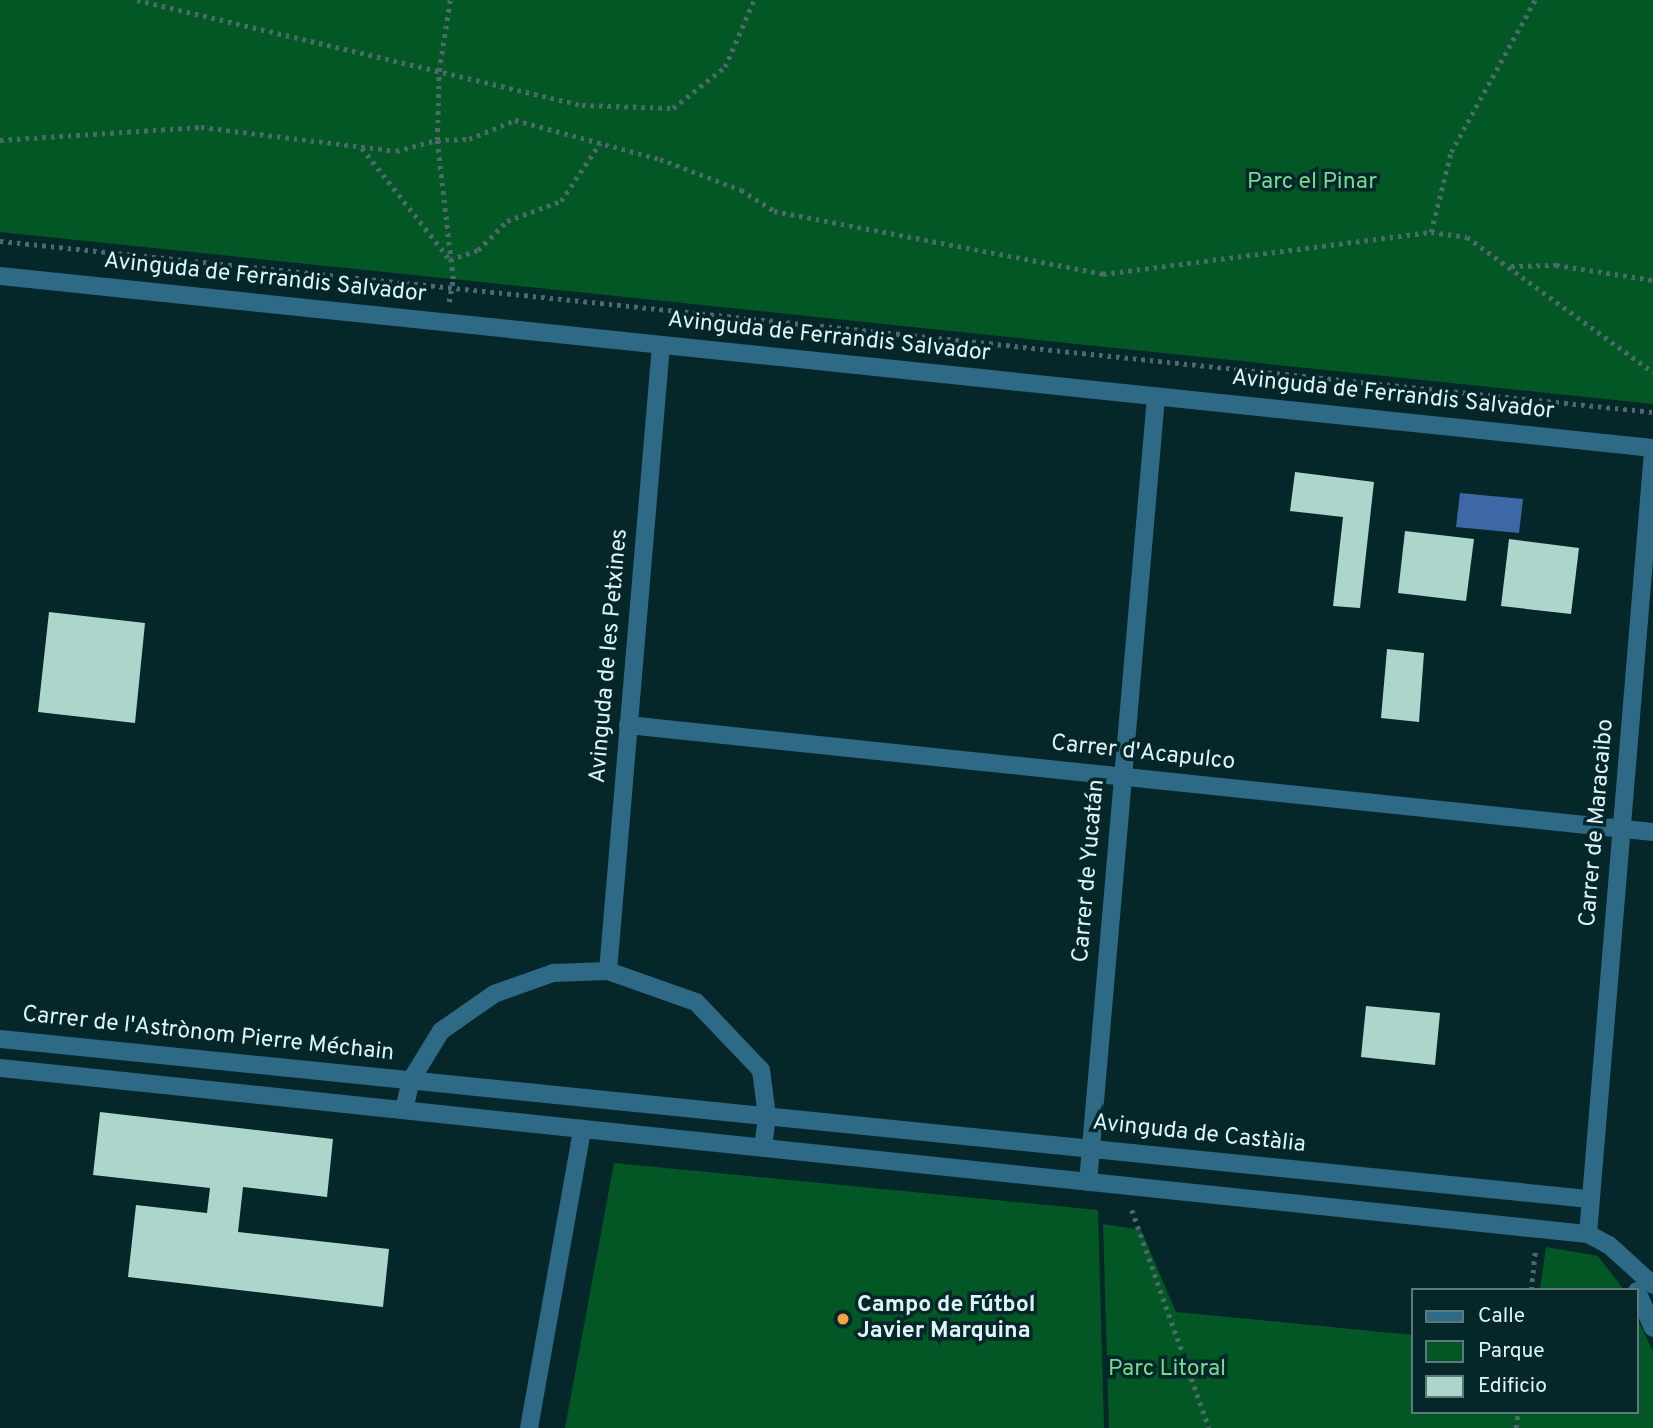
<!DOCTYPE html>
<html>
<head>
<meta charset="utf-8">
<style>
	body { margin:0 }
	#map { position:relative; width:1653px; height:1428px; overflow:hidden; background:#06272a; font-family:Overpass,sans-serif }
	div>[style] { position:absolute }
	.green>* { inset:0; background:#025724 }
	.water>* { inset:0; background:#3e67a6 }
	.building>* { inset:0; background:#acd6cb }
	.path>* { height:4.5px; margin-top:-2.25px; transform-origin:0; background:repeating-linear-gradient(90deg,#4c696c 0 3.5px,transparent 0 8.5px) }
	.minor>* { height:18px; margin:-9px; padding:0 9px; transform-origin:9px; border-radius:9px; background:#2e6a86 }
	.dots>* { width:19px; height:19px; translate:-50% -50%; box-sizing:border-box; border:4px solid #06272a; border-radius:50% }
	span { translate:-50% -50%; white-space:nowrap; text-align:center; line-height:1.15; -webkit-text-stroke:7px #06272a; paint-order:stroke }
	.park-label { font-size:23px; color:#78d98f }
	.street-label { font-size:23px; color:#def4f6 }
	.poi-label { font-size:23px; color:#def4f6; font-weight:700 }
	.left { translate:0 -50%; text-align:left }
	.legend { position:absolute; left:1411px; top:1288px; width:228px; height:126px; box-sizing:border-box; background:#06272a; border:2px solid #5c797c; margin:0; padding:9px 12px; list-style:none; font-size:21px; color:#def4f6 }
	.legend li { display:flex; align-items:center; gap:14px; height:35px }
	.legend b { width:35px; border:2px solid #5c797c }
</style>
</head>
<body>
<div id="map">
	<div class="green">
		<div style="clip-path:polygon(0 0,1653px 0,1653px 404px,0 232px)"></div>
		<div style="clip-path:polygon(614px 1163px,1098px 1210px,1104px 1428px,565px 1428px)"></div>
		<div style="clip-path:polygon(1103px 1224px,1141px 1230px,1176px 1312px,1413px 1335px,1413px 1412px,1637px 1412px,1637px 1318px,1653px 1351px,1653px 1428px,1109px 1428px)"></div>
		<div style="clip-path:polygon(1546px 1247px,1598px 1256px,1624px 1290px,1540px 1290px)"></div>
	</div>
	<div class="water">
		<div style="clip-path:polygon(1460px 493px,1523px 499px,1519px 533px,1456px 527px)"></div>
	</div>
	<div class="building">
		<div style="clip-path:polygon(1295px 472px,1374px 482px,1360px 608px,1333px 606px,1343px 517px,1290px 511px)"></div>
		<div style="clip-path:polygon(1405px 531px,1474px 539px,1466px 601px,1398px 593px)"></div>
		<div style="clip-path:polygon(1509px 539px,1579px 548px,1571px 614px,1501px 606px)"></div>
		<div style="clip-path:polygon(49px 612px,145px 623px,135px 723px,38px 712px)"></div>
		<div style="clip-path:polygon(1387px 649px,1424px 653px,1419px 722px,1381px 718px)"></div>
		<div style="clip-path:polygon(1366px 1006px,1440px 1013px,1435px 1065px,1361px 1057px)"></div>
		<div style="clip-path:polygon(100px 1112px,333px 1139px,327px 1197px,243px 1187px,238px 1232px,389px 1249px,383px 1307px,128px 1277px,136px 1205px,207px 1213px,210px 1188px,93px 1175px)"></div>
	</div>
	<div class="path">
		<div style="left:137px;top:0;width:457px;rotate:13.3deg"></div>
		<div style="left:582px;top:105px;width:91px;rotate:1.9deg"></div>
		<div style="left:673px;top:108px;width:66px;rotate:-38.3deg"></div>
		<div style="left:725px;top:67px;width:73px;rotate:-66.6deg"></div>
		<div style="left:0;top:140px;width:201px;rotate:-3.7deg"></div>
		<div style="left:201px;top:127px;width:196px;rotate:7deg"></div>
		<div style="left:396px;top:151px;width:42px;rotate:-15deg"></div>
		<div style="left:437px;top:140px;width:32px;rotate:-2deg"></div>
		<div style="left:469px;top:139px;width:50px;rotate:-22.4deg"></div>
		<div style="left:515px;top:120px;width:150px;rotate:15.1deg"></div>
		<div style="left:660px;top:159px;width:87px;rotate:20.9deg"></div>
		<div style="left:741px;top:190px;width:39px;rotate:32deg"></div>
		<div style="left:774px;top:211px;width:335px;rotate:10.8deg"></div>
		<div style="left:1103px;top:274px;width:331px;rotate:-7.3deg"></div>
		<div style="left:1431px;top:232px;width:82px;rotate:-76deg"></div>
		<div style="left:1451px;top:152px;width:174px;rotate:-61.1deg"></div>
		<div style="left:362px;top:148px;width:142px;rotate:51.8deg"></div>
		<div style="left:450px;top:260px;width:30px;rotate:-20deg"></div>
		<div style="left:478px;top:250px;width:41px;rotate:-45deg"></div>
		<div style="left:507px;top:221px;width:58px;rotate:-20.3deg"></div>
		<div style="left:561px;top:201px;width:70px;rotate:-56.1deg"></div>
		<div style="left:1431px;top:232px;width:36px;rotate:8deg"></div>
		<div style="left:1467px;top:237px;width:230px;rotate:36deg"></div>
		<div style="left:0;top:241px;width:1662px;rotate:5.91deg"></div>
		<div style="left:1511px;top:266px;width:45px;rotate:-1.3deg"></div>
		<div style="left:1556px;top:265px;width:98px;rotate:8.8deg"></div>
		<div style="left:449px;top:302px;width:23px;rotate:-80deg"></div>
		<div style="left:453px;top:279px;width:140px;rotate:-96.6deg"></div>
		<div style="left:437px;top:140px;width:69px;rotate:-88.3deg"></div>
		<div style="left:439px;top:71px;width:72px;rotate:-81.2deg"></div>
		<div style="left:1132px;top:1210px;width:231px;rotate:70.5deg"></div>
		<div style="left:1531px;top:1290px;width:39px;rotate:-84deg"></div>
		<div style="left:1516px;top:1428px;width:16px;rotate:-83deg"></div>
	</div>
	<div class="minor">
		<div style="left:0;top:276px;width:1662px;rotate:5.94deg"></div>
		<div style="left:628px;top:725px;width:1031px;rotate:5.96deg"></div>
		<div style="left:608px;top:971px;width:628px;rotate:-85.16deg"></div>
		<div style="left:0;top:1039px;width:1598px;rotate:5.75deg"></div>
		<div style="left:0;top:1068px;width:1597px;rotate:5.97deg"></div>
		<div style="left:1588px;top:1234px;width:24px;rotate:28deg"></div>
		<div style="left:1609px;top:1245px;width:59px;rotate:42.3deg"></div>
		<div style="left:404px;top:1110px;width:31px;rotate:-77deg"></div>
		<div style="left:411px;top:1080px;width:57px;rotate:-58.5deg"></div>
		<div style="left:441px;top:1031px;width:65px;rotate:-34.9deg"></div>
		<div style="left:494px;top:994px;width:63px;rotate:-19.6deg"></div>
		<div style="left:553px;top:973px;width:55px;rotate:-2.1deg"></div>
		<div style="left:608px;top:971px;width:93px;rotate:19.4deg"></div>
		<div style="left:696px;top:1002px;width:94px;rotate:46.3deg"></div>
		<div style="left:761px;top:1070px;width:46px;rotate:82.6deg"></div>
		<div style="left:767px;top:1116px;width:32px;rotate:97deg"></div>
		<div style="left:1088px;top:1182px;width:788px;rotate:-85.05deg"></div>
		<div style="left:1588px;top:1234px;width:785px;rotate:-85.25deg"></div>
		<div style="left:1637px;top:1291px;width:40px;rotate:66.6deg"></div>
		<div style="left:529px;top:1428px;width:304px;rotate:-79.9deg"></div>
	</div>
	<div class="dots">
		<div style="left:843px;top:1319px;background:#f3a442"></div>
	</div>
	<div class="park-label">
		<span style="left:1312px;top:183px">Parc el Pinar</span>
		<span style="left:1167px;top:1370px">Parc Litoral</span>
	</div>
	<div class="street-label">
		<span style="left:265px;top:279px;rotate:6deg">Avinguda de Ferrandis Salvador</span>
		<span style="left:829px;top:338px;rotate:6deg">Avinguda de Ferrandis Salvador</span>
		<span style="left:1393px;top:396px;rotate:6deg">Avinguda de Ferrandis Salvador</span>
		<span style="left:610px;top:656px;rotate:-85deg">Avinguda de les Petxines</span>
		<span style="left:1143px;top:754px;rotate:6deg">Carrer d'Acapulco</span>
		<span style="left:1598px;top:823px;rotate:-85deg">Carrer de Maracaibo</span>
		<span style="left:1090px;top:871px;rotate:-85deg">Carrer de Yucatán</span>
		<span style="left:208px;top:1035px;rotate:6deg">Carrer de l'Astrònom Pierre Méchain</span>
		<span style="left:1199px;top:1135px;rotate:6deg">Avinguda de Castàlia</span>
	</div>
	<div class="poi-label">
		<span class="left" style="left:857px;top:1319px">Campo de Fútbol<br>Javier Marquina</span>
	</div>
	<ul class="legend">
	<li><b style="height:9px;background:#2e6a86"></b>Calle</li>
	<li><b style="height:19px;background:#025724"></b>Parque</li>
	<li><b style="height:19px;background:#acd6cb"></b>Edificio</li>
	</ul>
</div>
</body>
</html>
